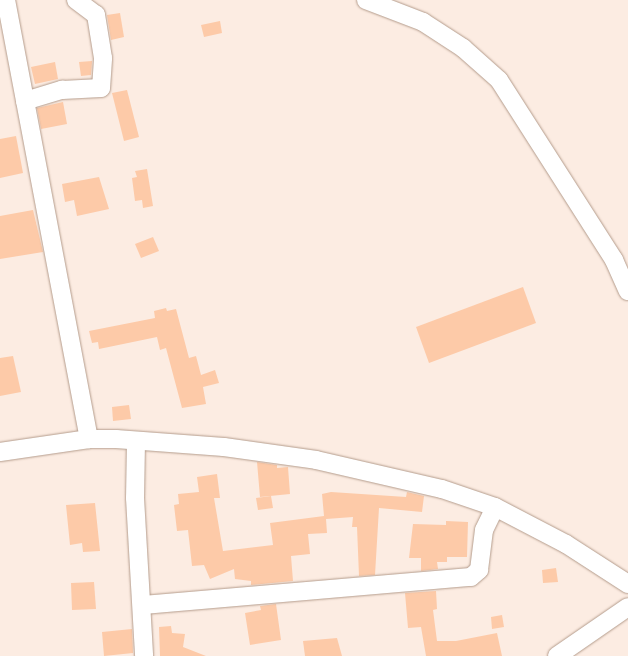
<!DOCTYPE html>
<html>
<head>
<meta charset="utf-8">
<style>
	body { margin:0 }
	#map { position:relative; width:628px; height:656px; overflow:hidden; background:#fcece2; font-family:"Noto Sans",sans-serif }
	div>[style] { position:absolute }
	.building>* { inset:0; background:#fdcaa8 }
	.roads { filter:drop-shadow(0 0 1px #b49c8c) drop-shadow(0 0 1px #b49c8c) }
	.minor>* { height:18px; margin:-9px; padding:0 9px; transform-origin:9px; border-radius:9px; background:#fff }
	span { translate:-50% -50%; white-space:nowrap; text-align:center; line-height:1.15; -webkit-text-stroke:4.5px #fdfdfd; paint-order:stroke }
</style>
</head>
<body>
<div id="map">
	<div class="building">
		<div style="clip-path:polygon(120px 13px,124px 37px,111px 40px,107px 15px)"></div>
		<div style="clip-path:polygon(220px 21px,222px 33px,204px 37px,201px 25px)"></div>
		<div style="clip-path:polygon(92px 61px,91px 75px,81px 76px,79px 62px)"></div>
		<div style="clip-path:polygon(55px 62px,58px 79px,35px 84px,31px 67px)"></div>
		<div style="clip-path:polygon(127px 90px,139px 137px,124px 141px,112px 93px)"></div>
		<div style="clip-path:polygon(63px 102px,67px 124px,41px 129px,37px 108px)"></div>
		<div style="clip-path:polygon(16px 136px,23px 173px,0 178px,0 139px)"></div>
		<div style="clip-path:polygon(147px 169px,153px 206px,143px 208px,142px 200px,135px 201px,132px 178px,137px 177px,135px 171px)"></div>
		<div style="clip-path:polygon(99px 177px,109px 209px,77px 216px,74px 200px,65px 202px,62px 184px)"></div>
		<div style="clip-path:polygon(33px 210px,43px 252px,0 259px,0 216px)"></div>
		<div style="clip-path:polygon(153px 237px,159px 251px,141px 258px,135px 244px)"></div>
		<div style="clip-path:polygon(523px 287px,536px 323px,429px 363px,416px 327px)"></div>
		<div style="clip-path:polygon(166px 308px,167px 311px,176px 309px,189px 358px,196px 356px,201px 375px,215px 370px,219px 383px,203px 387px,206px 404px,182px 408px,166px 348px,160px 350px,157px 337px,99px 349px,98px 342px,92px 343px,89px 331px,155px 318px,154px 311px)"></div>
		<div style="clip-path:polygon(13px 356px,21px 392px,0 396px,0 358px)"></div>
		<div style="clip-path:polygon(129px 405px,131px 419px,113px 421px,112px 407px)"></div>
		<div style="clip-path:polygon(257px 462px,277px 465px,277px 468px,288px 467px,290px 494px,260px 497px)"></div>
		<div style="clip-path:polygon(217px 474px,220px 498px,214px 498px,223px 551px,273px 545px,270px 523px,324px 516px,322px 494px,331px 492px,406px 497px,407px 492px,411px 493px,424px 496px,422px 512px,379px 508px,375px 575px,359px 576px,357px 527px,352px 527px,353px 517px,326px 519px,327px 533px,308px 534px,310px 554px,291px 556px,293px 581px,251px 585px,251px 581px,235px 579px,234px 569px,210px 579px,204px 565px,192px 566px,188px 530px,177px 531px,174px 505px,179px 504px,178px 494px,199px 492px,197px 477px)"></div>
		<div style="clip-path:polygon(271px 496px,273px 508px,258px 510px,256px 498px)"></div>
		<div style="clip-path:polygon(95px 503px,100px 551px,83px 552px,82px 543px,70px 545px,66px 505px)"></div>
		<div style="clip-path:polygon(446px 521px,468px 522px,467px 557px,447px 557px,447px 562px,437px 562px,438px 569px,421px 571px,421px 558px,409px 558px,413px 524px,446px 525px)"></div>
		<div style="clip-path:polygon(556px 568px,558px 582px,543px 583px,542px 570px)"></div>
		<div style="clip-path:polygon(94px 582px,96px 609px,72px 610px,71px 583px)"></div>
		<div style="clip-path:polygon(436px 591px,437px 609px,433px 610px,437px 641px,456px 641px,497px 633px,502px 656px,426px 656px,421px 627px,408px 628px,405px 593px)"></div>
		<div style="clip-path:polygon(276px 604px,281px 640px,250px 645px,245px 613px,261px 610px,260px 606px)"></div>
		<div style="clip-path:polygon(502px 615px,504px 627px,492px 629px,491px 617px)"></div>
		<div style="clip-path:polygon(171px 626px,172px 633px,185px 634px,183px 647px,206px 656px,160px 656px,159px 627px)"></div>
		<div style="clip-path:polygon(132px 629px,133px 653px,104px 656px,102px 632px)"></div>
		<div style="clip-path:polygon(337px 638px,342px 656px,305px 656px,303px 641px)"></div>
	</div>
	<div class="roads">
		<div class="minor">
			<div style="left:6px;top:0;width:447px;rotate:79.3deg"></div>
			<div style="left:366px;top:0;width:61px;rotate:21.1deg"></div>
			<div style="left:423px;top:22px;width:48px;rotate:33deg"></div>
			<div style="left:463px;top:48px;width:48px;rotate:41.6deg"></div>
			<div style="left:499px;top:80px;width:214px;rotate:57.4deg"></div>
			<div style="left:614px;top:260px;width:34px;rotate:66deg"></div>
			<div style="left:25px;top:101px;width:39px;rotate:-17deg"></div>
			<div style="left:62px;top:90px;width:39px;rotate:-3deg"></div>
			<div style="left:101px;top:88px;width:30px;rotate:-86deg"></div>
			<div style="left:103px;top:58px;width:44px;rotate:-99.2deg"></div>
			<div style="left:96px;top:15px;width:25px;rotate:-143deg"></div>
			<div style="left:136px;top:442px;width:56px;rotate:91deg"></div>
			<div style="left:135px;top:498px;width:158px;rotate:86.7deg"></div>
			<div style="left:0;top:452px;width:90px;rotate:-8.3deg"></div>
			<div style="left:89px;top:439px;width:27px"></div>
			<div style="left:116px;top:439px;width:108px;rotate:4.2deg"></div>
			<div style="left:224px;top:447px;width:93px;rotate:8deg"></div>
			<div style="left:316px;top:460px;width:129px;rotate:13deg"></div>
			<div style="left:442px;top:489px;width:56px;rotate:18.8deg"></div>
			<div style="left:495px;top:507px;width:80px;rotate:27.5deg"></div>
			<div style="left:566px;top:544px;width:74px;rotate:32.8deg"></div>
			<div style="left:143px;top:605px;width:329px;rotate:-4.9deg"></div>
			<div style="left:471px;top:577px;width:11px;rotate:-41deg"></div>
			<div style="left:479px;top:570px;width:40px;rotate:-82.9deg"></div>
			<div style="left:484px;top:530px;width:25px;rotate:-64deg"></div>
			<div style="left:557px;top:656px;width:86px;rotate:-34.6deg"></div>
		</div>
	</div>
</div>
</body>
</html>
